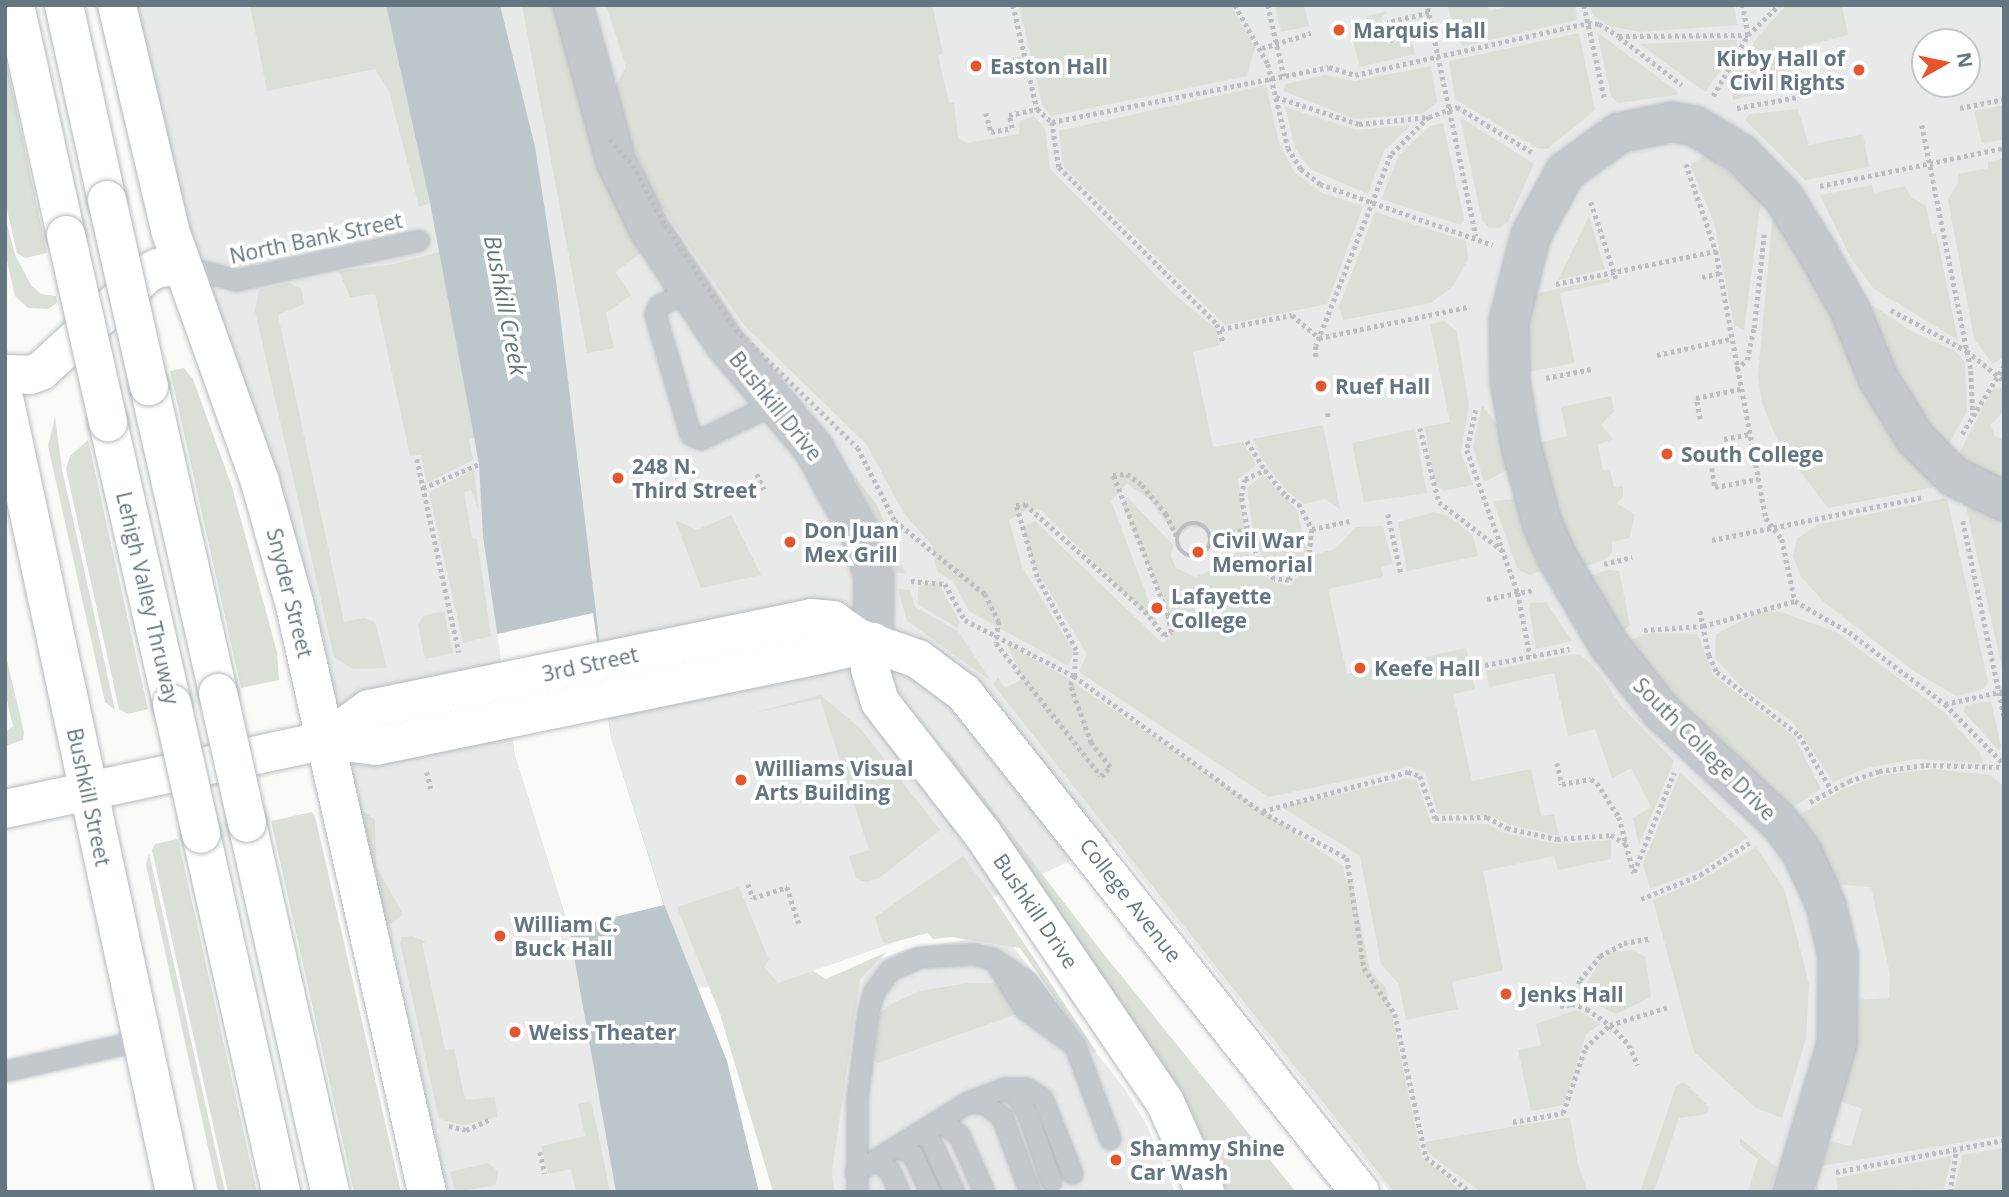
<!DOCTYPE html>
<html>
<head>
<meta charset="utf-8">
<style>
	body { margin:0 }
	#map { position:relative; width:2009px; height:1197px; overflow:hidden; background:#fafaf8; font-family:"Open Sans",sans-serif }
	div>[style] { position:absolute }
	.built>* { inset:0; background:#e8e9e9 }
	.green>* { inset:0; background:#dadfd7 }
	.water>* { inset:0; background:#bbc7cb }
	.pier>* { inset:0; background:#fafaf8 }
	.path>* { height:4.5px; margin-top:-2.25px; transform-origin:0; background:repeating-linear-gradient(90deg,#bbbfc2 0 3.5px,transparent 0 7px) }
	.path>.ring { margin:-2.25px; padding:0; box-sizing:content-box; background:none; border:4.5px solid #bbbfc2; border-radius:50% }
	.roads { filter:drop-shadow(0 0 2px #b3babf) drop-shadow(0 0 2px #b3babf) }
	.lane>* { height:19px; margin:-9.5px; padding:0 9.5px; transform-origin:9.5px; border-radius:9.5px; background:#c3c8cc }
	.street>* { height:38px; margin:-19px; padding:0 19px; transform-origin:19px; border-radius:19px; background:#c3c8cc }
	.secondary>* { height:38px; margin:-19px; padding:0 19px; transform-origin:19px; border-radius:19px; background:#fff }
	.primary>* { height:38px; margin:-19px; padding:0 19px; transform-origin:19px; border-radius:19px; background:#fff }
	.highway>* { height:38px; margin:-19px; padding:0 19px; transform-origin:19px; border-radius:19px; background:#fff }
	.path-bridge>* { height:4.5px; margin-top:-2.25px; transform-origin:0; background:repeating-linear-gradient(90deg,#bbbfc2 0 3.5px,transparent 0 7px) }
	.bridges { filter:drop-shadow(0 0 2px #b4b9bd) drop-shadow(0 0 2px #b4b9bd) }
	.highway-bridge>* { height:38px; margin:-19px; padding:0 19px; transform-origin:19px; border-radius:19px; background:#fff }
	.dots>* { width:19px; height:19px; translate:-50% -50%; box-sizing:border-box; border:4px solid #fff; border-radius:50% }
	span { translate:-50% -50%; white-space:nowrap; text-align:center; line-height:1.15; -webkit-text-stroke:7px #fff; paint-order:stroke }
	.poi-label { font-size:21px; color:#657683; font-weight:700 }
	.left { translate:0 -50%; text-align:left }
	.right { translate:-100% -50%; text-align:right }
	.street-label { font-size:21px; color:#657683 }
	.water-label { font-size:23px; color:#60757c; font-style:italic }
	.frame { position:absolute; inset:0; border:7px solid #657683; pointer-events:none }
	.north { position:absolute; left:1911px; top:28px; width:70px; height:70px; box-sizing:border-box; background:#fff; border:2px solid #c1c8cd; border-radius:50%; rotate:81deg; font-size:19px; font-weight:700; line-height:28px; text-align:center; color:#657683 }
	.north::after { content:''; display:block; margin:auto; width:24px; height:32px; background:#e4572e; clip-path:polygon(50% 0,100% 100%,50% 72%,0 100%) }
</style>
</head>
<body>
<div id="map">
	<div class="built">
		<div style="clip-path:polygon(evenodd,131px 5px,2004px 5px,2004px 1192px,1390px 1192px,1112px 841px,907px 938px,776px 984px,656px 989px,716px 1192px,442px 1192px,131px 5px,1925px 42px,1967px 42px,1967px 84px,1925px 84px,1925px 42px)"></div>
		<div style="clip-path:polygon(1003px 934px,1125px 1089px,1146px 1124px,1175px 1192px,808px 1192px,782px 995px,907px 949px)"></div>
	</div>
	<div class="green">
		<div style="clip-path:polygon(250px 5px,386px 5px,430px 203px,419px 207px,389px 91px,375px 69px,267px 91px)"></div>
		<div style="clip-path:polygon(522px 5px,556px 5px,649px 247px,615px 272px,631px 295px,606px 313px,614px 348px,587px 353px)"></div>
		<div style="clip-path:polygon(606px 5px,932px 5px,943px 53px,938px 55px,949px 103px,954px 102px,958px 138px,967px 143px,1019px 134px,1020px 121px,1034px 116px,1045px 128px,1050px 169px,1176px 296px,1216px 329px,1220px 345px,1193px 352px,1213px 447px,1243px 442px,1256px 465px,1238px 479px,1245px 534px,1220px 538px,1211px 529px,1191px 527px,1177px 537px,1149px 499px,1127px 483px,1111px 501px,1158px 626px,1041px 510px,1030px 508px,1009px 520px,1022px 567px,1074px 652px,1068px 666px,969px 611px,953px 581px,937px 571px,932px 545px,903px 512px,867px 445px,744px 325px,654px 196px,611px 94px,626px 67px)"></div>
		<div style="clip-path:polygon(1019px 5px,1230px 5px,1255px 47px,1247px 76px,1051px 116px,1042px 104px)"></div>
		<div style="clip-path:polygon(1275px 5px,1304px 5px,1309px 26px,1281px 32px)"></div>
		<div style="clip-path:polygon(1448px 5px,1487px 5px,1489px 11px,1515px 5px,1575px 5px,1577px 20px,1463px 46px,1454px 37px)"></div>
		<div style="clip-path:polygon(1589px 5px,1734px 5px,1737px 25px,1640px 32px,1610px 26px,1593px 15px)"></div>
		<div style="clip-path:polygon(1787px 5px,1842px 5px,1848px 35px,1786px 51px,1793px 86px,1733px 100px,1731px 79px,1759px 35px)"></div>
		<div style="clip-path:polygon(1386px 12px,1381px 18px,1387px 44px,1411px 39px,1415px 54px,1360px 67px,1353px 41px,1370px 37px,1366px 16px)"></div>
		<div style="clip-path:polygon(1597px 32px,1678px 92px,1676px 95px,1618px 103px,1611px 96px)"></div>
		<div style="clip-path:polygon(1579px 33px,1595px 110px,1547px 149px,1537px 148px,1455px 99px,1449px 61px)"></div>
		<div style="clip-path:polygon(1730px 40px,1737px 40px,1737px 47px,1705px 92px,1640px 44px)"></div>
		<div style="clip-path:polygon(5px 56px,47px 253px,25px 258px,17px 253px,5px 201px)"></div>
		<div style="clip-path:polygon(1431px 66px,1437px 102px,1424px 113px,1355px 119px,1283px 91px,1286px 84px,1325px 75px,1355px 81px)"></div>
		<div style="clip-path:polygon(1266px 85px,1279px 143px,1295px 173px,1322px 193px,1363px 206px,1327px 304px,1225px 325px,1063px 166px,1059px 131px)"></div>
		<div style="clip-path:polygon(2004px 105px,2004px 140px,1982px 143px,1974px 111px)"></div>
		<div style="clip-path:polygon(1285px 107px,1356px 130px,1411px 125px,1384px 151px,1368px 194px,1310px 169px,1295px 148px)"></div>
		<div style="clip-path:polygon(1798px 109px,1809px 145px,1863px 134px,1869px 167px,1805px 180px,1745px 120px,1750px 114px)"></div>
		<div style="clip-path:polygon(1460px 117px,1534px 164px,1508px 222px,1499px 228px,1489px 228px,1482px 220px)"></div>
		<div style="clip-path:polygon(1443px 123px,1464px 219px,1461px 225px,1381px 199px,1399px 155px,1430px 126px)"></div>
		<div style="clip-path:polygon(1707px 154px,1761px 199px,1744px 330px,1734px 326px,1714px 222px,1690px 165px)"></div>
		<div style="clip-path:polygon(2004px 158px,2004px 357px,1993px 364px,1974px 339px,1948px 199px,1958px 183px,1958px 174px,1988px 168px,1988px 162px)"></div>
		<div style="clip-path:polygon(1872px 185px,1874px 193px,1905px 186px,1911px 197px,1926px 206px,1932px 234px,1936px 233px,1958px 340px,1874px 289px,1850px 257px,1820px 195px)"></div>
		<div style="clip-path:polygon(1375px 212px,1466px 241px,1468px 259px,1453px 286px,1431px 303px,1343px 320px,1339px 307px)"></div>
		<div style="clip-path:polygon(1773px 213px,1940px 486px,1828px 508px,1778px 442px,1762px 403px,1758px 375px)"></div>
		<div style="clip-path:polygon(5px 215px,15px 255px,31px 285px,41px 294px,56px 296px,57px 303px,48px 309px,28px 308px,15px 296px,5px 253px)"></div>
		<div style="clip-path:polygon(1589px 216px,1605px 269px,1558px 280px)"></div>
		<div style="clip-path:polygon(440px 252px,474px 438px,469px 439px,473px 460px,427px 483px,421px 455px,410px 456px,375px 294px,350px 297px,339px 271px,395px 264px)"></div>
		<div style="clip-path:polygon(1609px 278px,1609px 282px,1560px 293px,1575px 363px,1523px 373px,1524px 296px)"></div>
		<div style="clip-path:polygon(289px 283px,301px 288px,304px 304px,278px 315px,344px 622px,364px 618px,375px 622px,387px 668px,353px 669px,334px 657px,255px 311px,259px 290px)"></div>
		<div style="clip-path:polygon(1860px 297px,1911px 331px,1955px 351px,1965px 362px,1967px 411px,1945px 451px,1905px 396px)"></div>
		<div style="clip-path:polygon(1445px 321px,1457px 332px,1469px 405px,1461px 452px,1473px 485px,1443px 491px,1436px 485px,1424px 427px,1450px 422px,1430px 324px)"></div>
		<div style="clip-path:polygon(184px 368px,193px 379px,232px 487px,277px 652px,279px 680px,241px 688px,170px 371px)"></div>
		<div style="clip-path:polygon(2004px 388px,2004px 411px,1991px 425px,1994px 435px,2004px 441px,2004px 478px,1990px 480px,1956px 460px,1989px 396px,1993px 389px)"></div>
		<div style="clip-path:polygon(1611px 396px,1614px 411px,1601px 425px,1613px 439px,1598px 445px,1603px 470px,1610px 469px,1614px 487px,1623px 486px,1623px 497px,1617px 503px,1635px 515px,1629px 538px,1612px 542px,1612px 553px,1604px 560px,1580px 568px,1567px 542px,1538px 443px,1567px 436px,1561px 407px)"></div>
		<div style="clip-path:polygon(1482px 405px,1498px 426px,1509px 469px,1484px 482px,1473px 447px)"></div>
		<div style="clip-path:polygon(55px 417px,62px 469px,115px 710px,105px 702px,48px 446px)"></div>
		<div style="clip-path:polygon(1323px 425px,1340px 509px,1325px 499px,1305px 504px,1289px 493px,1262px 459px,1253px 439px)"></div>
		<div style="clip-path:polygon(1415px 429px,1427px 493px,1364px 502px,1352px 443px)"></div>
		<div style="clip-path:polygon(88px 440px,148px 709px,128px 714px,119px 709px,66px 469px,70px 456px)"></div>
		<div style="clip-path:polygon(846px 465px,877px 505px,905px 573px,895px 573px,876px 519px)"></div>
		<div style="clip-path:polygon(474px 470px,479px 512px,471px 490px,464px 492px,472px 538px,477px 539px,491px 636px,463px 643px,429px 492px)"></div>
		<div style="clip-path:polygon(1263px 475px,1297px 510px,1307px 552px,1288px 575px,1277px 574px,1264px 563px,1253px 532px,1247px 488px)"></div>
		<div style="clip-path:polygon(1127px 497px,1173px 545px,1171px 556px,1176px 568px,1195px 577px,1218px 567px,1223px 555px,1248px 551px,1255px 569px,1275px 583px,1291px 585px,1313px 555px,1335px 549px,1356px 527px,1383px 526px,1393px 564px,1381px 567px,1383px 577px,1328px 589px,1347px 674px,1466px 648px,1475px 689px,1453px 694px,1472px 781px,1531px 769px,1541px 816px,1554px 814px,1559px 836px,1507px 824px,1489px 815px,1438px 814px,1425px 772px,1409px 767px,1269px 797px,1079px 672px,1087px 654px,1032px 562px,1023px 527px,1035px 521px,1162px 643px,1170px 639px,1169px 613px,1122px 503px)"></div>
		<div style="clip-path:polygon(1947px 498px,1988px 682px,1983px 689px,1956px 696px,1914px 671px,1825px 603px,1801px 577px,1793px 556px,1797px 539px,1817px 525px)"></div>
		<div style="clip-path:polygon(1516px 499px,1538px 551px,1534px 554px,1541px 571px,1530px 575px,1518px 570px,1493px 501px)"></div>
		<div style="clip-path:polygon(1968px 505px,2004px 515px,2004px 677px,1967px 511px)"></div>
		<div style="clip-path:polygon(1434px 512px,1449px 516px,1473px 536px,1478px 556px,1407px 571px,1398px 522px)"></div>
		<div style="clip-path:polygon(731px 515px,761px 575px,701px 588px,675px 520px,697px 530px)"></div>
		<div style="clip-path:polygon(1609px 570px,1619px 571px,1630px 625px,1619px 635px,1584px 577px)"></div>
		<div style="clip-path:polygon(938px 583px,960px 622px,957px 628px,918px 604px,918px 586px)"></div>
		<div style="clip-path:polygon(898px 589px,910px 590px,915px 607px,958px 631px,991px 681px,907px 621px)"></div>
		<div style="clip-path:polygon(1546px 602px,1572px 641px,1536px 649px,1529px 608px,1531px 603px)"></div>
		<div style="clip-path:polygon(444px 611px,453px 653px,425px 659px,418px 624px,423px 616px)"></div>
		<div style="clip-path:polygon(1760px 612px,1781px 612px,1836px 632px,1944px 712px,1980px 753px,1983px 763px,1915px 759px,1867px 768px,1833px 782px,1793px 722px,1743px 688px,1715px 658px,1716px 634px)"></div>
		<div style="clip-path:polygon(1648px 633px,1698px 634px,1713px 675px,1794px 736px,1821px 789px,1784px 813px,1624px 643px)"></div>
		<div style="clip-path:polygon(1007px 644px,1067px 678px,1343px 866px,1346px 882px,1352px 882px,1370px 970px,1386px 988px,1422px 1157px,1462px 1192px,1394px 1192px,993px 684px,998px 677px,1005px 688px,1023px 679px)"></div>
		<div style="clip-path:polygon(5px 652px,24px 732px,23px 740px,5px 746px,5px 733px,13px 726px,5px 692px)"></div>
		<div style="clip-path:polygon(1573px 654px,1581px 655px,1599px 672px,1621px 706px,1674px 761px,1639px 845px,1633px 818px,1651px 807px,1631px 768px,1612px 778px,1595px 729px,1568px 736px,1554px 673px,1489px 687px,1486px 671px)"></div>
		<div style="clip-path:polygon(820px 695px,860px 728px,940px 830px,879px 878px,867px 882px,856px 879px,849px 856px,869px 850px,820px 699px,753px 713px)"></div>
		<div style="clip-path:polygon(1991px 701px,2001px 746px,1999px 751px,1963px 711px,1966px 705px)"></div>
		<div style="clip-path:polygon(948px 751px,1098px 947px,1296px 1192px,1227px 1192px,1191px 1111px,1173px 1093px,1068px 930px,946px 755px)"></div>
		<div style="clip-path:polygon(1934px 769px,1989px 775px,2004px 786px,2004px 1135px,1822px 1166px,1830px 1141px,1851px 1146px,1862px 1109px,1835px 1099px,1856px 1000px,1889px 998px,1890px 974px,1871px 887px,1831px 884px,1790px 820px,1845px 788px,1883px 775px)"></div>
		<div style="clip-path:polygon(1680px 772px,1748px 837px,1702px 869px,1650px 889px,1643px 864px)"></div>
		<div style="clip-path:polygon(1409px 778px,1417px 781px,1431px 823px,1487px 824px,1504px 833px,1558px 844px,1611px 840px,1611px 859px,1558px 870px,1554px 856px,1483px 871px,1503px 970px,1452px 982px,1458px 1009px,1406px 1020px,1399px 984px,1381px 964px,1360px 856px,1282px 807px)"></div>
		<div style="clip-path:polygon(360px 808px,375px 820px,376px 866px,403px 914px,393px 923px,385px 925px)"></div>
		<div style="clip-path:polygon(312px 812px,315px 816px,401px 1192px,354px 1192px,271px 821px)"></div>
		<div style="clip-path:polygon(178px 839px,257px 1192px,228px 1192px,152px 850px,155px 844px)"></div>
		<div style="clip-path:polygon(1756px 847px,1785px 891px,1809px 984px,1806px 1039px,1782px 1118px,1756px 1108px,1694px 1052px,1653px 900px,1703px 879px)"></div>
		<div style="clip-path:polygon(149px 853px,225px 1192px,218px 1192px,146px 865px)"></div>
		<div style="clip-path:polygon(963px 856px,995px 900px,1096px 1051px,1093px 1053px,1020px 948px,952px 937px,933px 939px,928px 933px,885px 944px,882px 940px,875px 917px)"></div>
		<div style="clip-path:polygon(739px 887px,769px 960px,764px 967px,778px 983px,813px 971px,826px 979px,887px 952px,860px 979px,832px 1171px,834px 1192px,773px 1192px,720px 1014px,677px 907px)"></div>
		<div style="clip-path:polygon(413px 936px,426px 942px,422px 943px,445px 1050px,454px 1049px,465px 1100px,495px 1097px,497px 1117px,464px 1125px,439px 1119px,400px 943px,402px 937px)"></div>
		<div style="clip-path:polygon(1633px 950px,1645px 957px,1651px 997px,1616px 1014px,1579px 996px,1600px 961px,1613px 952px)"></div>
		<div style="clip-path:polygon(969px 983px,993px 983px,1007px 990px,1017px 1014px,878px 1063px,874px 1060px,880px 1013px,891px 1004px,920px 991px)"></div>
		<div style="clip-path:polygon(1577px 1010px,1601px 1024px,1586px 1034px,1564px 1105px,1531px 1111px,1518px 1050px,1541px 1045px,1536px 1024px)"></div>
		<div style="clip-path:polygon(1684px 1082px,1709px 1107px,1707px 1114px,1679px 1118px,1654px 1192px,1640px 1192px,1676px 1086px)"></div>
		<div style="clip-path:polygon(591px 1101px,604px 1162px,610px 1192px,576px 1192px,571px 1169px,548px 1174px,541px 1146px,585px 1136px,578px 1104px)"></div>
		<div style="clip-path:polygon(1570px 1117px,1578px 1165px,1588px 1192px,1481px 1192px,1428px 1153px,1425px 1142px)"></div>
		<div style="clip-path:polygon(1740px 1138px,1777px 1168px,1770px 1192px,1748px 1192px,1758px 1159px,1740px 1145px)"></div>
		<div style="clip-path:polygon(2004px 1148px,2004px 1192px,1954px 1192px,1962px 1155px)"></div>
		<div style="clip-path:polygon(1952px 1156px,1944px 1189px,1838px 1191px,1836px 1178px)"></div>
		<div style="clip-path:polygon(488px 1163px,498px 1171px,496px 1185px,455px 1192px,450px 1172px)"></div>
	</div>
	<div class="water">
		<div style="clip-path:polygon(386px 5px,500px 5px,535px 147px,556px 281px,611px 737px,664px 904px,727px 1061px,759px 1192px,616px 1192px,569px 928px,515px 756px,483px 536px,479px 464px,430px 203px)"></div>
	</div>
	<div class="pier">
		<div style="clip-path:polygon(593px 613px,611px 737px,664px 905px,569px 928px,515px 756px,497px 634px)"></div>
	</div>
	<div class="path">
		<div style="left:1013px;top:5px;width:107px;rotate:77deg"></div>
		<div style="left:1037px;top:109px;width:20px;rotate:41deg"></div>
		<div style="left:1052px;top:122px;width:46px;rotate:81.2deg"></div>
		<div style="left:1059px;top:167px;width:223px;rotate:44.8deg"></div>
		<div style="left:1217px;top:324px;width:21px;rotate:71deg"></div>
		<div style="left:1235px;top:5px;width:68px;rotate:60.8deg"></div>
		<div style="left:1268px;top:64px;width:86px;rotate:76.6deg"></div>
		<div style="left:1288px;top:148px;width:25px;rotate:58deg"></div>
		<div style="left:1301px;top:169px;width:24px;rotate:38deg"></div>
		<div style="left:1320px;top:184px;width:183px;rotate:19.4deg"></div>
		<div style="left:1268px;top:5px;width:73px;rotate:77.3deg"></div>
		<div style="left:1584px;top:5px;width:97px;rotate:77.5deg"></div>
		<div style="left:1428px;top:8px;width:233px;rotate:78.1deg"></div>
		<div style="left:1429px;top:13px;width:43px;rotate:166.6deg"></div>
		<div style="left:1387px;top:23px;width:17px;rotate:80deg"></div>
		<div style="left:1390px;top:40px;width:44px;rotate:-11.8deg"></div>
		<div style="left:1619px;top:37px;width:79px;rotate:37.3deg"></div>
		<div style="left:1262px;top:48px;width:51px;rotate:-17deg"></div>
		<div style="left:1011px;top:61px;width:15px;rotate:-11deg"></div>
		<div style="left:1713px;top:96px;width:70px;rotate:-60.2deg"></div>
		<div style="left:1748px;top:35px;width:31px;rotate:-101deg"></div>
		<div style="left:1276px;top:97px;width:87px;rotate:18deg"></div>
		<div style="left:1359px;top:124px;width:70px;rotate:-5.7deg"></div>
		<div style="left:1429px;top:117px;width:54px;rotate:135deg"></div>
		<div style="left:1391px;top:155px;width:205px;rotate:111.4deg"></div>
		<div style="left:1316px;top:346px;width:13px;rotate:90deg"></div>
		<div style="left:1737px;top:108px;width:62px;rotate:-10.2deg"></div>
		<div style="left:1960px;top:108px;width:45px;rotate:-11.6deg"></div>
		<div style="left:986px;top:113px;width:20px;rotate:75deg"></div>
		<div style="left:991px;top:132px;width:21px;rotate:-11deg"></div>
		<div style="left:1012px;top:128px;width:13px;rotate:-103deg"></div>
		<div style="left:1009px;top:115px;width:29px;rotate:-12deg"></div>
		<div style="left:1429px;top:117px;width:30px;rotate:-20deg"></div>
		<div style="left:1457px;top:107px;width:91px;rotate:31.1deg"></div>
		<div style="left:1052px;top:122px;width:282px;rotate:-11.2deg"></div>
		<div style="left:1329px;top:67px;width:27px;rotate:17deg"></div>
		<div style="left:1355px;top:75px;width:239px;rotate:-12.6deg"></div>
		<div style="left:1588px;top:23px;width:11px;rotate:5deg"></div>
		<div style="left:1599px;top:24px;width:23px;rotate:31deg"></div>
		<div style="left:1619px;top:36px;width:129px;rotate:-0.4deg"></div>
		<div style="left:1748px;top:35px;width:43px;rotate:-44.1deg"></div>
		<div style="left:1922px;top:125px;width:251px;rotate:78.7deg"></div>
		<div style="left:1971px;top:371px;width:44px;rotate:87.4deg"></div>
		<div style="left:1686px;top:164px;width:92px;rotate:71deg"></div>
		<div style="left:1716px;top:251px;width:272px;rotate:79.4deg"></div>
		<div style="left:1766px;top:518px;width:26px;rotate:53deg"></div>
		<div style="left:1782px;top:539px;width:63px;rotate:78.2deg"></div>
		<div style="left:1820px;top:186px;width:188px;rotate:-11.7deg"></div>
		<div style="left:1591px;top:202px;width:83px;rotate:71.8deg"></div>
		<div style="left:1702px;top:277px;width:18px;rotate:-13deg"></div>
		<div style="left:1556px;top:284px;width:163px;rotate:-11.7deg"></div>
		<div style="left:1891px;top:310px;width:86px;rotate:28.3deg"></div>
		<div style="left:1967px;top:351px;width:48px;rotate:39deg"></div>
		<div style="left:1221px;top:329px;width:72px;rotate:-11.2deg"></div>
		<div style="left:1292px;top:315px;width:35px;rotate:40deg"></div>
		<div style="left:1319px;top:338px;width:151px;rotate:-11.8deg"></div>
		<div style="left:1657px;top:355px;width:75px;rotate:-12.4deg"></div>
		<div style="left:1736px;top:369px;width:14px;rotate:-39deg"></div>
		<div style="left:1747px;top:360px;width:33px;rotate:-78deg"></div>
		<div style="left:1754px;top:328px;width:94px;rotate:-83.9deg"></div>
		<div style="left:1546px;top:378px;width:47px;rotate:-11.1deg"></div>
		<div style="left:1476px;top:410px;width:41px;rotate:102.7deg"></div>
		<div style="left:1467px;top:450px;width:152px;rotate:70.4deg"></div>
		<div style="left:1518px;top:593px;width:64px;rotate:79.2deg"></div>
		<div style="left:1328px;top:413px;width:5px;rotate:90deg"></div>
		<div style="left:1700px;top:419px;width:21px;rotate:-101deg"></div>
		<div style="left:1696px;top:398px;width:45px;rotate:-11.6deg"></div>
		<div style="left:1420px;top:428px;width:76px;rotate:75.6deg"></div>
		<div style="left:1439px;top:502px;width:81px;rotate:37.4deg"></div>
		<div style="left:1962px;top:434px;width:80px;rotate:-58.3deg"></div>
		<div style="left:1724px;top:439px;width:25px;rotate:-11deg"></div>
		<div style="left:1247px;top:441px;width:34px;rotate:58deg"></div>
		<div style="left:417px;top:459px;width:198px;rotate:77.8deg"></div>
		<div style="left:1712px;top:468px;width:19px;rotate:81deg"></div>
		<div style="left:1715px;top:487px;width:44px;rotate:-10.5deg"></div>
		<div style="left:757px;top:474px;width:17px;rotate:65deg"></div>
		<div style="left:423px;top:488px;width:61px;rotate:-23.2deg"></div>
		<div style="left:1388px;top:514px;width:60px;rotate:77.6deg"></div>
		<div style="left:1963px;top:521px;width:199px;rotate:78.1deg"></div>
		<div class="ring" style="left:1177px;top:523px;width:29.5px;height:29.5px"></div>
		<div style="left:1312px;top:529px;width:27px;rotate:96deg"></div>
		<div style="left:1309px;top:556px;width:14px;rotate:126deg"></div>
		<div style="left:1301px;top:567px;width:18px;rotate:133deg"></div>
		<div style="left:1289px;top:580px;width:15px;rotate:-176deg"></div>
		<div style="left:1274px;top:579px;width:18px;rotate:-135deg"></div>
		<div style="left:1261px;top:566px;width:40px;rotate:-111deg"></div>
		<div style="left:1247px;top:529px;width:34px;rotate:-100deg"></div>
		<div style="left:1241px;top:496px;width:17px;rotate:-77deg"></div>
		<div style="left:1245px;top:479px;width:22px;rotate:-24deg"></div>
		<div style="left:1265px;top:470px;width:33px;rotate:51deg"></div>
		<div style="left:1286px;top:496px;width:15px;rotate:32deg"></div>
		<div style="left:1299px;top:504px;width:28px;rotate:63deg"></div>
		<div style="left:1312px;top:529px;width:38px;rotate:-12deg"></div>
		<div style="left:1211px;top:539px;width:37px;rotate:-16deg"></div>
		<div style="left:1712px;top:540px;width:215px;rotate:-11.5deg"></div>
		<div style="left:1604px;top:564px;width:29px;rotate:-14deg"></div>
		<div style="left:911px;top:581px;width:34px;rotate:5deg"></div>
		<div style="left:945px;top:584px;width:41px;rotate:60.9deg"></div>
		<div style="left:965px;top:620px;width:123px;rotate:27.2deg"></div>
		<div style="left:1074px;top:676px;width:26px;rotate:-86deg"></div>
		<div style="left:1076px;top:650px;width:83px;rotate:-118.1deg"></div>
		<div style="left:1037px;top:577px;width:75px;rotate:-106.3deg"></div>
		<div style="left:1016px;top:505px;width:9px;rotate:-6deg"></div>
		<div style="left:1025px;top:504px;width:161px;rotate:41.7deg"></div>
		<div style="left:1145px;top:611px;width:31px;rotate:52deg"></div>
		<div style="left:1164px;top:635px;width:8px;rotate:-23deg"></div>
		<div style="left:1171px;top:632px;width:16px;rotate:-101deg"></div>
		<div style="left:1168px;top:616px;width:151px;rotate:-111.3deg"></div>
		<div style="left:1113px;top:475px;width:14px;rotate:-4deg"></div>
		<div style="left:1127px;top:474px;width:19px;rotate:36deg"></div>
		<div style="left:1142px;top:485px;width:38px;rotate:50deg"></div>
		<div style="left:1166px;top:514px;width:25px;rotate:64deg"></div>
		<div style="left:1487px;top:599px;width:48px;rotate:-10.8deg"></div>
		<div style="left:1700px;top:611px;width:45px;rotate:78.4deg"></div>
		<div style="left:1709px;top:655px;width:19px;rotate:65deg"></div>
		<div style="left:1717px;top:672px;width:103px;rotate:37.5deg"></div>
		<div style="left:1799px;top:735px;width:63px;rotate:59.3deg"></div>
		<div style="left:1644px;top:630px;width:59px;rotate:-3.9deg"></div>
		<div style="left:1703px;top:626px;width:95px;rotate:-15.2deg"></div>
		<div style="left:1795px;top:601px;width:62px;rotate:29.9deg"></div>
		<div style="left:1849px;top:632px;width:120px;rotate:36.9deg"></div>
		<div style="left:1945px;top:704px;width:84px;rotate:45.5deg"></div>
		<div style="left:1485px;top:665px;width:86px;rotate:-10.7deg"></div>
		<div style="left:1074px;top:676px;width:232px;rotate:35.9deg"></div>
		<div style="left:1262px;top:812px;width:97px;rotate:28.4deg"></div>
		<div style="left:1347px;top:858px;width:111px;rotate:81.2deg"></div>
		<div style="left:1364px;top:968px;width:55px;rotate:56deg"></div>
		<div style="left:1395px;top:1014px;width:146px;rotate:77.8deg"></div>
		<div style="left:1426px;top:1157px;width:56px;rotate:38.5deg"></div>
		<div style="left:1945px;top:704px;width:60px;rotate:-12.4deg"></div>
		<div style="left:1557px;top:763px;width:22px;rotate:77deg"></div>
		<div style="left:1562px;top:784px;width:29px;rotate:-10deg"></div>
		<div style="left:1591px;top:779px;width:7px;rotate:34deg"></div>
		<div style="left:1597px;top:783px;width:40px;rotate:57.1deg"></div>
		<div style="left:1619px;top:817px;width:28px;rotate:75deg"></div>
		<div style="left:427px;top:772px;width:17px;rotate:77deg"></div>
		<div style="left:1810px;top:802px;width:44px;rotate:-28.3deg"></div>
		<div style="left:1849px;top:781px;width:32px;rotate:-18deg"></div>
		<div style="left:1879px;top:771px;width:47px;rotate:-7.3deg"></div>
		<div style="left:1926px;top:765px;width:78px;rotate:1.5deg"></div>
		<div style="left:1263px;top:811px;width:150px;rotate:-15.1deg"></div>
		<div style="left:1408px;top:772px;width:13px;rotate:18deg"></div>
		<div style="left:1420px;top:776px;width:45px;rotate:70.3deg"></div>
		<div style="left:1435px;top:818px;width:52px;rotate:-1.1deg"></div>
		<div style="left:1487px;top:817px;width:23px;rotate:29deg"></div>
		<div style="left:1507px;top:828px;width:51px;rotate:12.4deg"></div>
		<div style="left:1557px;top:839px;width:54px;rotate:-4.2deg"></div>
		<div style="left:1611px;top:835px;width:17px;rotate:31deg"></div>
		<div style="left:1626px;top:844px;width:30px;rotate:75deg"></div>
		<div style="left:1634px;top:872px;width:107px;rotate:-68deg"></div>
		<div style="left:748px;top:884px;width:15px;rotate:70deg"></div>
		<div style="left:753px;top:898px;width:36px;rotate:-18deg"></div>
		<div style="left:787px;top:887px;width:38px;rotate:72deg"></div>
		<div style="left:1641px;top:899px;width:64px;rotate:-22.1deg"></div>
		<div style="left:1700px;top:875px;width:59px;rotate:-33.1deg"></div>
		<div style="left:1572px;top:1004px;width:25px;rotate:-72deg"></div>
		<div style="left:1580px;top:980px;width:31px;rotate:-50deg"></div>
		<div style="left:1600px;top:956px;width:27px;rotate:-28deg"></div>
		<div style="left:1624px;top:943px;width:27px;rotate:-10deg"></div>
		<div style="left:1560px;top:1006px;width:12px;rotate:-9deg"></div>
		<div style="left:1572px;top:1004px;width:16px;rotate:18deg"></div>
		<div style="left:1587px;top:1009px;width:28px;rotate:35deg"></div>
		<div style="left:1610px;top:1025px;width:61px;rotate:-17.2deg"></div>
		<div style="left:1513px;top:1122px;width:51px;rotate:-10.2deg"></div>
		<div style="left:1563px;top:1113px;width:69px;rotate:-71.3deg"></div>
		<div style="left:1585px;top:1048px;width:34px;rotate:-43deg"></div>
		<div style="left:1610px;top:1025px;width:28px;rotate:46deg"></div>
		<div style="left:1629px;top:1045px;width:22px;rotate:66deg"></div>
		<div style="left:449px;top:1126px;width:17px;rotate:13deg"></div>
		<div style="left:466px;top:1130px;width:27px;rotate:-24deg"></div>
		<div style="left:540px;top:1152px;width:22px;rotate:77deg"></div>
		<div style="left:1836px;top:1172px;width:171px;rotate:-10.8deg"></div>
		<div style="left:1950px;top:1192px;width:42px;rotate:-81.9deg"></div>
	</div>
	<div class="roads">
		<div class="lane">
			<div style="left:182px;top:266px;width:56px;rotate:14.5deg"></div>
			<div style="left:236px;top:280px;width:187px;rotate:-12.3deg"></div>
			<div style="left:688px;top:290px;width:34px;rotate:152deg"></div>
			<div style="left:658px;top:306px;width:9px;rotate:111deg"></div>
			<div style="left:655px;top:314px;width:125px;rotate:73.7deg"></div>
			<div style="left:690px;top:434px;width:12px;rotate:24deg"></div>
			<div style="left:701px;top:439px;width:80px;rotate:-25.9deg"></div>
			<div style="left:996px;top:963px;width:54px;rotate:57.8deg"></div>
			<div style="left:1025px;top:1009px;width:52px;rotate:36.4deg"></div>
			<div style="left:5px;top:1071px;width:139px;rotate:-12.8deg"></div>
			<div style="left:1005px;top:1088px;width:16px;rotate:35deg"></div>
			<div style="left:1018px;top:1097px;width:20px;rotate:60deg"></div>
			<div style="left:1028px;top:1114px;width:71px;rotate:71.1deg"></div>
			<div style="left:968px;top:1102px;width:18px;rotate:6deg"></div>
			<div style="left:986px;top:1104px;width:21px;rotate:39deg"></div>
			<div style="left:1002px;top:1117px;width:78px;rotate:69.7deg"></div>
			<div style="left:930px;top:1126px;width:14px;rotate:-12deg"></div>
			<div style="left:944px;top:1123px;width:19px;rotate:39deg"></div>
			<div style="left:959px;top:1135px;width:62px;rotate:66.3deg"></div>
			<div style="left:916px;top:1134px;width:11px;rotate:10deg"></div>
			<div style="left:927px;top:1136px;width:9px;rotate:58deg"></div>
			<div style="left:932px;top:1144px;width:53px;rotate:65.4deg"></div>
			<div style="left:898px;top:1146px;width:17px;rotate:31deg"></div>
			<div style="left:913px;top:1155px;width:41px;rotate:65.3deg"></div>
			<div style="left:876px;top:1159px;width:18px;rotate:41deg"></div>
			<div style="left:890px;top:1171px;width:23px;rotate:67deg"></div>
			<div style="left:855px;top:1172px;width:133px;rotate:-31.8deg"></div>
			<div style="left:968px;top:1102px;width:40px;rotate:-21deg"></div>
			<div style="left:1005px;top:1088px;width:21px"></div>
			<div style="left:1026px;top:1088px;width:19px;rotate:32deg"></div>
			<div style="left:1042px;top:1098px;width:81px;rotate:68.2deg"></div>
			<div style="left:857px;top:1192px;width:94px;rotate:-90deg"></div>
			<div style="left:857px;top:1098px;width:86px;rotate:-82.6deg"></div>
			<div style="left:868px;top:1013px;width:23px;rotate:-75deg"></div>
			<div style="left:874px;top:991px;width:26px;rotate:-53deg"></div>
			<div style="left:890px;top:970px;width:32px;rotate:-24deg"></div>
			<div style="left:919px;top:957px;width:55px;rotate:-3.1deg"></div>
			<div style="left:974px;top:954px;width:21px;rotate:14deg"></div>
			<div style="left:994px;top:959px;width:41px;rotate:34.1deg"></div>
			<div style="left:1028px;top:982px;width:79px;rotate:53.7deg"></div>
			<div style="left:1075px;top:1046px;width:99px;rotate:69.4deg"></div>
		</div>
		<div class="street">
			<div style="left:573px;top:5px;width:162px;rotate:74.6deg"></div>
			<div style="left:616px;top:161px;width:73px;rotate:64.1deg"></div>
			<div style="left:648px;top:227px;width:138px;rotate:56.5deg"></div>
			<div style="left:724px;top:342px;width:140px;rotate:49.9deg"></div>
			<div style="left:814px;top:449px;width:102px;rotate:61.4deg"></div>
			<div style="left:863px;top:539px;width:41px;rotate:74.2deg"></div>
			<div style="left:874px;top:578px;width:64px;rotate:90.9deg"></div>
			<div style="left:1793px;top:1192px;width:155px;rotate:-73.5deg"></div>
			<div style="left:1837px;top:1043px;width:88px;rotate:-89.3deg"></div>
			<div style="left:1838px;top:955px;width:51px;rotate:-103.5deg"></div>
			<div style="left:1826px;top:905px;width:58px;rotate:-114.4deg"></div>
			<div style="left:1802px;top:852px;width:38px;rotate:-127deg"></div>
			<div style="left:1779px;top:822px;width:162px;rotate:-136.8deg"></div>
			<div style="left:1661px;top:711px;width:84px;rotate:-128.2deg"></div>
			<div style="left:1609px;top:645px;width:100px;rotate:-120.7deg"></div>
			<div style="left:1558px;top:559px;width:39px;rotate:-114deg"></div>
			<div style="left:1542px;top:523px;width:80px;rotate:-105.3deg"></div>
			<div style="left:1521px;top:446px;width:66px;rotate:-99.6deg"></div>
			<div style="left:1510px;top:381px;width:60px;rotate:-91deg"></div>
			<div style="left:1509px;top:321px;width:89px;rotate:-75.7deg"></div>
			<div style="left:1531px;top:235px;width:72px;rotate:-61.6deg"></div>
			<div style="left:1565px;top:172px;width:67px;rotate:-35.8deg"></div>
			<div style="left:1619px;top:133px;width:54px;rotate:-11.7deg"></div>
			<div style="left:1672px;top:122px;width:23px;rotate:10deg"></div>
			<div style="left:1695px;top:126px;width:54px;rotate:31.3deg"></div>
			<div style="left:1741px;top:154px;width:62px;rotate:45.7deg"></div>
			<div style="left:1784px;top:198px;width:65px;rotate:58.3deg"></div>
			<div style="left:1818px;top:253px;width:65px;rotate:60.7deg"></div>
			<div style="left:1850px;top:310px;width:74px;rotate:67.6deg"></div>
			<div style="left:1878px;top:378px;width:72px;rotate:58.1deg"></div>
			<div style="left:1916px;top:439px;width:54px;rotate:45deg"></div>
			<div style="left:1954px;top:477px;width:55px;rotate:25.6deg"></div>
		</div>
		<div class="secondary">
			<div style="left:873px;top:642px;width:27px;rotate:96deg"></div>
			<div style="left:870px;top:669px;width:34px;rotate:73deg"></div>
			<div style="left:880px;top:702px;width:166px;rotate:52.1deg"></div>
			<div style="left:982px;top:833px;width:325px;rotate:55.8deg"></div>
			<div style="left:1165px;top:1102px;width:98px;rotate:66deg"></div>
		</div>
		<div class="primary">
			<div style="left:326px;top:740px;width:53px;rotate:-35.8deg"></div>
			<div style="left:369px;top:709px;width:451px;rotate:-11.6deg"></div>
			<div style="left:811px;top:618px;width:22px;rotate:5deg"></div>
			<div style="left:833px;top:620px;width:31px;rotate:36deg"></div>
			<div style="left:858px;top:638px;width:64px;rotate:19.3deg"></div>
			<div style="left:918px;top:659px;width:57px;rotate:36.5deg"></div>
			<div style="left:964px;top:693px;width:637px;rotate:51.56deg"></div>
			<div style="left:5px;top:809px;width:328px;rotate:-12.1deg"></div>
			<div style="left:326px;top:740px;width:50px;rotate:6.8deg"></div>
			<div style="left:376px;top:746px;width:452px;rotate:-11.6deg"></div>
			<div style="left:819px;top:655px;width:27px;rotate:-13deg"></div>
			<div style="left:845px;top:649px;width:17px;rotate:-40deg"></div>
		</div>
		<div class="highway">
			<div style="left:15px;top:5px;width:236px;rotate:77.5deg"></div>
			<div style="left:64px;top:5px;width:200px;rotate:77.6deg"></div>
			<div style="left:117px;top:5px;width:234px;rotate:76.7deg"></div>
			<div style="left:171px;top:233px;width:264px;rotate:70.3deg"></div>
			<div style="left:260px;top:482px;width:129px;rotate:74.2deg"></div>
			<div style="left:295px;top:606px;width:601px;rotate:77.31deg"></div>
			<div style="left:5px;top:374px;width:25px;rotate:2deg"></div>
			<div style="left:30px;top:375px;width:12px;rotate:-20deg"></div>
			<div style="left:41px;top:371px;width:145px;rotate:-42.5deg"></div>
			<div style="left:148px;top:273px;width:11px;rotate:-27deg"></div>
			<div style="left:158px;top:268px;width:24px;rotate:-5deg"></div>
			<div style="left:149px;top:386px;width:315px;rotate:77.3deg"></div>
			<div style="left:5px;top:402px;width:808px;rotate:77.86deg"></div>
			<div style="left:108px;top:422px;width:289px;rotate:77.2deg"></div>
			<div style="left:247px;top:823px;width:378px;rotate:77.3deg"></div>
			<div style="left:201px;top:834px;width:367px;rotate:77.4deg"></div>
		</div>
	</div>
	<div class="path-bridge">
		<div style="left:610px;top:139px;width:35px;rotate:49deg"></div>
		<div style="left:633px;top:165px;width:68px;rotate:61.9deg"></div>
		<div style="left:665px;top:225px;width:126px;rotate:55.7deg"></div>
		<div style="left:736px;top:329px;width:170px;rotate:44.3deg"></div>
		<div style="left:858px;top:448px;width:82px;rotate:63.1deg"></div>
		<div style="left:895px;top:521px;width:116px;rotate:39deg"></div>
		<div style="left:985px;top:594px;width:30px;rotate:63deg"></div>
		<div style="left:999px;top:621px;width:22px;rotate:98deg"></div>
		<div style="left:996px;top:643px;width:169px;rotate:51.7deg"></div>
		<div style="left:1101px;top:776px;width:13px;rotate:-45deg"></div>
		<div style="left:1110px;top:767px;width:31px;rotate:-128deg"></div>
		<div style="left:1091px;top:743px;width:62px;rotate:-109.9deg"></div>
		<div style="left:1070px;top:685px;width:10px;rotate:-66deg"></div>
	</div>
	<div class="bridges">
		<div class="highway-bridge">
			<div style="left:107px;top:200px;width:191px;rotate:77.3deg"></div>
			<div style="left:66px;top:235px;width:192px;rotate:77.3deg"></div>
			<div style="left:218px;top:693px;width:133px;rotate:77.4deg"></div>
			<div style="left:172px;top:704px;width:133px;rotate:77.4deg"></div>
		</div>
	</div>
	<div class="dots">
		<div style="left:1339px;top:30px;background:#e4572e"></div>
		<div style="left:976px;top:66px;background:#e4572e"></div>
		<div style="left:1859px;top:70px;background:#e4572e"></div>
		<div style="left:1321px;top:386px;background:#e4572e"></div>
		<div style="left:1667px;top:454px;background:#e4572e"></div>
		<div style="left:618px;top:478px;background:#e4572e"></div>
		<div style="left:790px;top:542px;background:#e4572e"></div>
		<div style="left:1198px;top:552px;background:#e4572e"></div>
		<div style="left:1157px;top:608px;background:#e4572e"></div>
		<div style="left:1360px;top:668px;background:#e4572e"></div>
		<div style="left:741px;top:780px;background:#e4572e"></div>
		<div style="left:500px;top:936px;background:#e4572e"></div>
		<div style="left:1506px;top:994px;background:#e4572e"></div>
		<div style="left:515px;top:1032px;background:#e4572e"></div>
		<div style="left:1116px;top:1160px;background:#e4572e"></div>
	</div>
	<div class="poi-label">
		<span class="left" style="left:1353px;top:30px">Marquis Hall</span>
		<span class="right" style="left:1845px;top:70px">Kirby Hall of<br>Civil Rights</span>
		<span class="left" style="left:990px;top:66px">Easton Hall</span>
		<span class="left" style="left:1335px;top:386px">Ruef Hall</span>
		<span class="left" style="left:1681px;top:454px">South College</span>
		<span class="left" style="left:632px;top:478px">248 N.<br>Third Street</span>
		<span class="left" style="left:804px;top:542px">Don Juan<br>Mex Grill</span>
		<span class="left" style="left:1212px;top:552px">Civil War<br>Memorial</span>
		<span class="left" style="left:1171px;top:608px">Lafayette<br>College</span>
		<span class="left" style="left:1374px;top:668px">Keefe Hall</span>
		<span class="left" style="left:755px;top:780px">Williams Visual<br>Arts Building</span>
		<span class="left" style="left:514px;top:936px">William C.<br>Buck Hall</span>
		<span class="left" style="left:1520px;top:994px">Jenks Hall</span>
		<span class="left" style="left:529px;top:1032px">Weiss Theater</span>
		<span class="left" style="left:1130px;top:1160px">Shammy Shine<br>Car Wash</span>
	</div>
	<div class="street-label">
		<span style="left:316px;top:238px;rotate:-12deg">North Bank Street</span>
		<span style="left:776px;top:406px;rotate:51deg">Bushkill Drive</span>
		<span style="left:290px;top:593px;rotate:76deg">Snyder Street</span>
		<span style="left:148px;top:598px;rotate:77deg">Lehigh Valley Thruway</span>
		<span style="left:590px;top:664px;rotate:-12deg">3rd Street</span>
		<span style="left:1705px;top:749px;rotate:45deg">South College Drive</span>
		<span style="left:89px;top:797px;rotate:78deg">Bushkill Street</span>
		<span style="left:1131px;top:900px;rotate:52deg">College Avenue</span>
		<span style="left:1036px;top:911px;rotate:56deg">Bushkill Drive</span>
	</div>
	<div class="water-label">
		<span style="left:506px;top:305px;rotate:79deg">Bushkill Creek</span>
	</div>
	<div class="frame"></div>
	<div class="north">N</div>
</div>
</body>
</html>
